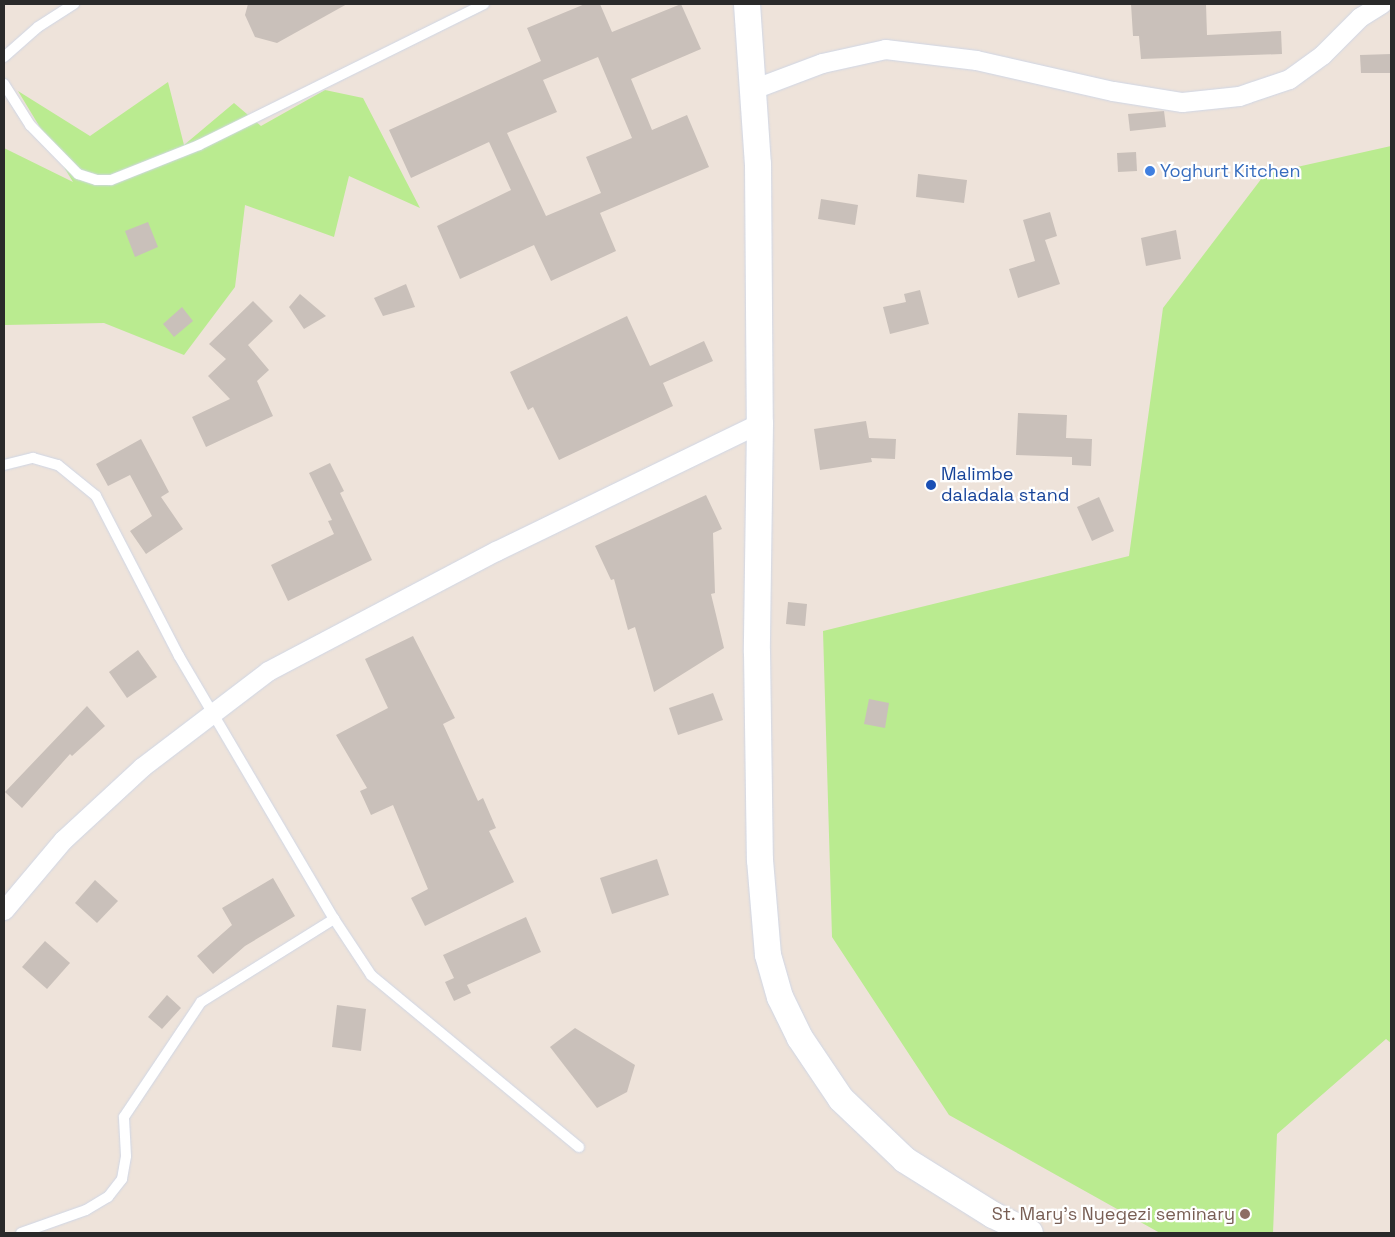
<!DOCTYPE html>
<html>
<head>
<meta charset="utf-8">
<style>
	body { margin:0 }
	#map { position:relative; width:1395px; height:1237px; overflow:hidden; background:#eee3da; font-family:"Space Grotesk",sans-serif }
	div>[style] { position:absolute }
	.green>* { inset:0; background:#baeb90 }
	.building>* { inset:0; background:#c9c0ba }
	.roads { filter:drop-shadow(0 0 1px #cfd6e5) drop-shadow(0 0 1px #cfd6e5) }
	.lane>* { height:10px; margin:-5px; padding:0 5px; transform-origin:5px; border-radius:5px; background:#fff }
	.street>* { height:19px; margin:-9.5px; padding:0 9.5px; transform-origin:9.5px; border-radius:9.5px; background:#fff }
	.secondary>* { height:26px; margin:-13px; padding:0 13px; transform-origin:13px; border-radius:13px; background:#fff }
	.dots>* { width:14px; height:14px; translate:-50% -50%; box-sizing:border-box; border:2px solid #fff; border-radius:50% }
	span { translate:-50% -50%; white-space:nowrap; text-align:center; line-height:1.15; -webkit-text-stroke:4.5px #fff; paint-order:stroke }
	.shop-label { font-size:18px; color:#366cbe }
	.left { translate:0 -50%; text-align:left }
	.transit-label { font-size:18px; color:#164399 }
	.education-label { font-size:18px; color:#785e54 }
	.right { translate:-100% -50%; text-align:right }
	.frame { position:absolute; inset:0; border:5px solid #2a2a2a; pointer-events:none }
</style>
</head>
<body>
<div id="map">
	<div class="green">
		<div style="clip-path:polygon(168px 82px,184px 145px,234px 103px,261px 126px,325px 90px,363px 98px,420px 208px,349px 176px,334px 237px,245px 205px,235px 287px,184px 355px,104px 323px,5px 325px,4px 148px,73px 182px,18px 91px,90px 136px)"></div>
		<div style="clip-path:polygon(1391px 146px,1391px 1043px,1386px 1039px,1277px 1134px,1273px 1233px,1160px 1233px,949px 1115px,832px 937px,823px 631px,1129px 556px,1163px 308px,1265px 174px)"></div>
	</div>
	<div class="building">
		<div style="clip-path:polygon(248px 4px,347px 4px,277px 43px,255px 37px,245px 15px)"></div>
		<div style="clip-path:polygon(evenodd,585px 4px,600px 4px,612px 32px,681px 4px,701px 49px,631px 79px,652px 130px,687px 115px,709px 167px,600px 213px,616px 251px,551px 281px,534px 245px,460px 279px,437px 226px,511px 190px,489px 142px,411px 178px,389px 130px,541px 61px,527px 28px,585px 4px,598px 57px,632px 138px,586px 157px,601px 193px,546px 216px,507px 133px,557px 112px,543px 80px,598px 57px)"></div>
		<div style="clip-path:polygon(1131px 4px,1206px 4px,1207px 35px,1281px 31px,1282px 54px,1141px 59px,1139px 36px,1133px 36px)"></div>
		<div style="clip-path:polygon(1391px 54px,1391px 73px,1361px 73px,1360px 55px)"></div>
		<div style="clip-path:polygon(1164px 111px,1166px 127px,1130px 131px,1128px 114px)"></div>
		<div style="clip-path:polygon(1136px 152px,1137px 171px,1118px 172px,1117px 153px)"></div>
		<div style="clip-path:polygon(918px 174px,967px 180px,964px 203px,916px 197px)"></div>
		<div style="clip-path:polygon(821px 199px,858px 205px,855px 225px,818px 219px)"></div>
		<div style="clip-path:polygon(1050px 212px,1057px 236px,1045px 240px,1060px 284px,1018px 298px,1009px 269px,1035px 261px,1023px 220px)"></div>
		<div style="clip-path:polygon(148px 222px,158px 247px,135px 257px,125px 231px)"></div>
		<div style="clip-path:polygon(1176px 230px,1181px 259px,1146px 266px,1141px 238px)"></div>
		<div style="clip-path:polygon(406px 284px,415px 307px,383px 316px,374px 298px)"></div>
		<div style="clip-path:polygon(920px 290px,929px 324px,890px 334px,883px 307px,906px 302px,904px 294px)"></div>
		<div style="clip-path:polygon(300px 294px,326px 316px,304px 329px,289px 307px)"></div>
		<div style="clip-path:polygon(253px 301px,273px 321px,248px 345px,269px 370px,257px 381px,273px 416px,206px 447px,192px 417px,230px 399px,208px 376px,226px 359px,209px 344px)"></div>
		<div style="clip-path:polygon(182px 307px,193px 321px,174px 337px,163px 324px)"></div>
		<div style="clip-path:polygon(627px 316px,650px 366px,704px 341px,713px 361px,663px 383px,673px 406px,559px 460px,533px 407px,528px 410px,510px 372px)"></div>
		<div style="clip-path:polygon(1018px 413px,1067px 415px,1066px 438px,1092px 439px,1091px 466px,1072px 465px,1072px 457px,1016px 455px)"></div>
		<div style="clip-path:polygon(866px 421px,869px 438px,896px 439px,895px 459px,871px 458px,872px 462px,820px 470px,814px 429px)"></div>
		<div style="clip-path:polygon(141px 439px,169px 492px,161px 497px,183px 529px,146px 554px,130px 531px,152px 516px,130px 475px,108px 486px,96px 464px)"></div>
		<div style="clip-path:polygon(330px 463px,344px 491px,340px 493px,372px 560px,288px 601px,271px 565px,334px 534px,328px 521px,332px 520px,309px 473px)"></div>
		<div style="clip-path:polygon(706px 495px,722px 529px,713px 533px,715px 593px,711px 594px,724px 648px,654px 692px,635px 627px,628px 630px,614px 579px,611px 580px,595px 546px)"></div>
		<div style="clip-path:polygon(1099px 497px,1114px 531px,1092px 541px,1077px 507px)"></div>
		<div style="clip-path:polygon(788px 602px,807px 604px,805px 626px,786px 624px)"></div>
		<div style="clip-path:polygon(413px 636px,455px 718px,443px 724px,478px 801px,483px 798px,496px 828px,489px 831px,514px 882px,425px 926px,411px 898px,428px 889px,393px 805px,371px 815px,360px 791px,367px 788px,336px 735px,388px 708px,365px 659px)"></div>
		<div style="clip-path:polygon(138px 650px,157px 677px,127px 698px,109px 672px)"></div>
		<div style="clip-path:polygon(713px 693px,723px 720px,678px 735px,669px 708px)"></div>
		<div style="clip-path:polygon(869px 699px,889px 703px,885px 728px,864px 724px)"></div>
		<div style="clip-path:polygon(87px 706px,105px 726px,72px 756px,70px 754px,22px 808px,5px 792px)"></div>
		<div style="clip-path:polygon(657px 859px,669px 895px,612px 914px,600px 878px)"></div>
		<div style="clip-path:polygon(273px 878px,295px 916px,245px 946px,213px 974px,197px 956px,232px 925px,222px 908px)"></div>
		<div style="clip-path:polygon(95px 880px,118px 901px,97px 923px,75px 903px)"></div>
		<div style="clip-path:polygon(526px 917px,541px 952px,467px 985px,471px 993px,454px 1001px,445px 982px,454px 978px,443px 955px)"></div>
		<div style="clip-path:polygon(45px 941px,70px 963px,47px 989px,22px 967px)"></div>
		<div style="clip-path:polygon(167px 995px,181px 1008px,162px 1029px,148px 1017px)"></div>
		<div style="clip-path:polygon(337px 1005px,366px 1009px,361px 1051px,332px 1047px)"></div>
		<div style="clip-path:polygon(575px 1028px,635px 1065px,627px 1092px,597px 1108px,550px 1047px)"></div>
	</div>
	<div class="roads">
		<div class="lane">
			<div style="left:4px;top:57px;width:45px;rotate:-41.4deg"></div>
			<div style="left:38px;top:27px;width:43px;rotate:-32.6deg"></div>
			<div style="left:4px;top:84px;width:49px;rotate:57.6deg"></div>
			<div style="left:30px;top:125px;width:69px;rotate:45.6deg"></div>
			<div style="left:78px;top:174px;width:19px;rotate:18deg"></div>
			<div style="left:96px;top:180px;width:15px"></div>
			<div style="left:111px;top:180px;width:95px;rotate:-21.7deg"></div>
			<div style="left:199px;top:145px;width:318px;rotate:-26.3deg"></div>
			<div style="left:4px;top:465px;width:30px;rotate:-14deg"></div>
			<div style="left:33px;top:458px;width:26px;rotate:16deg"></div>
			<div style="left:58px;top:465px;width:49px;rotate:39.2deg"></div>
			<div style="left:96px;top:496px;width:180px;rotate:62.6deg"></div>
			<div style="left:179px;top:656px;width:305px;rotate:59.5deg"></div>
			<div style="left:334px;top:919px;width:67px;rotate:56.5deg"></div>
			<div style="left:371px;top:975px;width:270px;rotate:39.6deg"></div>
			<div style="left:21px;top:1233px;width:69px;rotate:-19.5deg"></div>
			<div style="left:86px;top:1210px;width:26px;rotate:-31deg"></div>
			<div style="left:108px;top:1197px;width:23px;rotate:-52deg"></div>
			<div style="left:122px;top:1179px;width:23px;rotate:-80deg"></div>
			<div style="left:126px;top:1156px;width:39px;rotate:-93deg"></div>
			<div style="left:124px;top:1117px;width:138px;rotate:-56.2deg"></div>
			<div style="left:201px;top:1002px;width:157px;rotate:-32deg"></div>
		</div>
		<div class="street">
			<div style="left:753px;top:89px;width:74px;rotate:-20.6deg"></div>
			<div style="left:822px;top:63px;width:65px;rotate:-12.5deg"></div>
			<div style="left:885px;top:49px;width:92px;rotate:6.9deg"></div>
			<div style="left:976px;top:60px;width:140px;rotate:12.8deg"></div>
			<div style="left:1113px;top:91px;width:70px;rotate:9.1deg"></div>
			<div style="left:1182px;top:102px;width:57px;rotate:-6deg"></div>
			<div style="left:1239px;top:96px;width:53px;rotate:-18.8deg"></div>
			<div style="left:1289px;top:79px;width:41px;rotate:-36deg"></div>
			<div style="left:1322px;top:55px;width:54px;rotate:-45deg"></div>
			<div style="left:1360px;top:17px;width:25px;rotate:-32deg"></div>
			<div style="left:4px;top:910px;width:92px;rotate:-49.9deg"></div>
			<div style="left:63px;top:840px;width:108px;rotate:-42.7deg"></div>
			<div style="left:142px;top:767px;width:158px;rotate:-37.3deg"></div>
			<div style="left:268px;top:671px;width:258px;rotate:-27.8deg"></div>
			<div style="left:496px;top:551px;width:293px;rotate:-25.9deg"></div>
		</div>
		<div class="secondary">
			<div style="left:747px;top:4px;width:160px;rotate:86.1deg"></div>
			<div style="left:758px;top:164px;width:259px;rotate:89.6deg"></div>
			<div style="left:760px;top:423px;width:229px;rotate:90.8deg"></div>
			<div style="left:757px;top:652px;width:208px;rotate:89.2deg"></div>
			<div style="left:760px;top:860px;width:95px;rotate:85.2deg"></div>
			<div style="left:768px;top:955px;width:44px;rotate:74.1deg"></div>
			<div style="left:780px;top:997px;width:46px;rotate:64deg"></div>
			<div style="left:800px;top:1038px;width:73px;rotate:56.1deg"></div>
			<div style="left:841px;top:1099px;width:88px;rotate:43.6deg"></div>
			<div style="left:905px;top:1160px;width:104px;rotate:32deg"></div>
			<div style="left:993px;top:1215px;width:41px;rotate:25.9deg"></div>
		</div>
	</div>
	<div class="dots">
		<div style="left:1150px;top:171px;background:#3f7fe0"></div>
		<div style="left:931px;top:485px;background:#1a4fb4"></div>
		<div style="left:1245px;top:1214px;background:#8d6e63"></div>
	</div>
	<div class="shop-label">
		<span class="left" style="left:1160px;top:171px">Yoghurt Kitchen</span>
	</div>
	<div class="transit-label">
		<span class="left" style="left:941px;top:485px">Malimbe<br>daladala stand</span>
	</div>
	<div class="education-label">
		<span class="right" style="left:1235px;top:1214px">St. Mary's Nyegezi seminary</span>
	</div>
	<div class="frame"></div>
</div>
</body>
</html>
